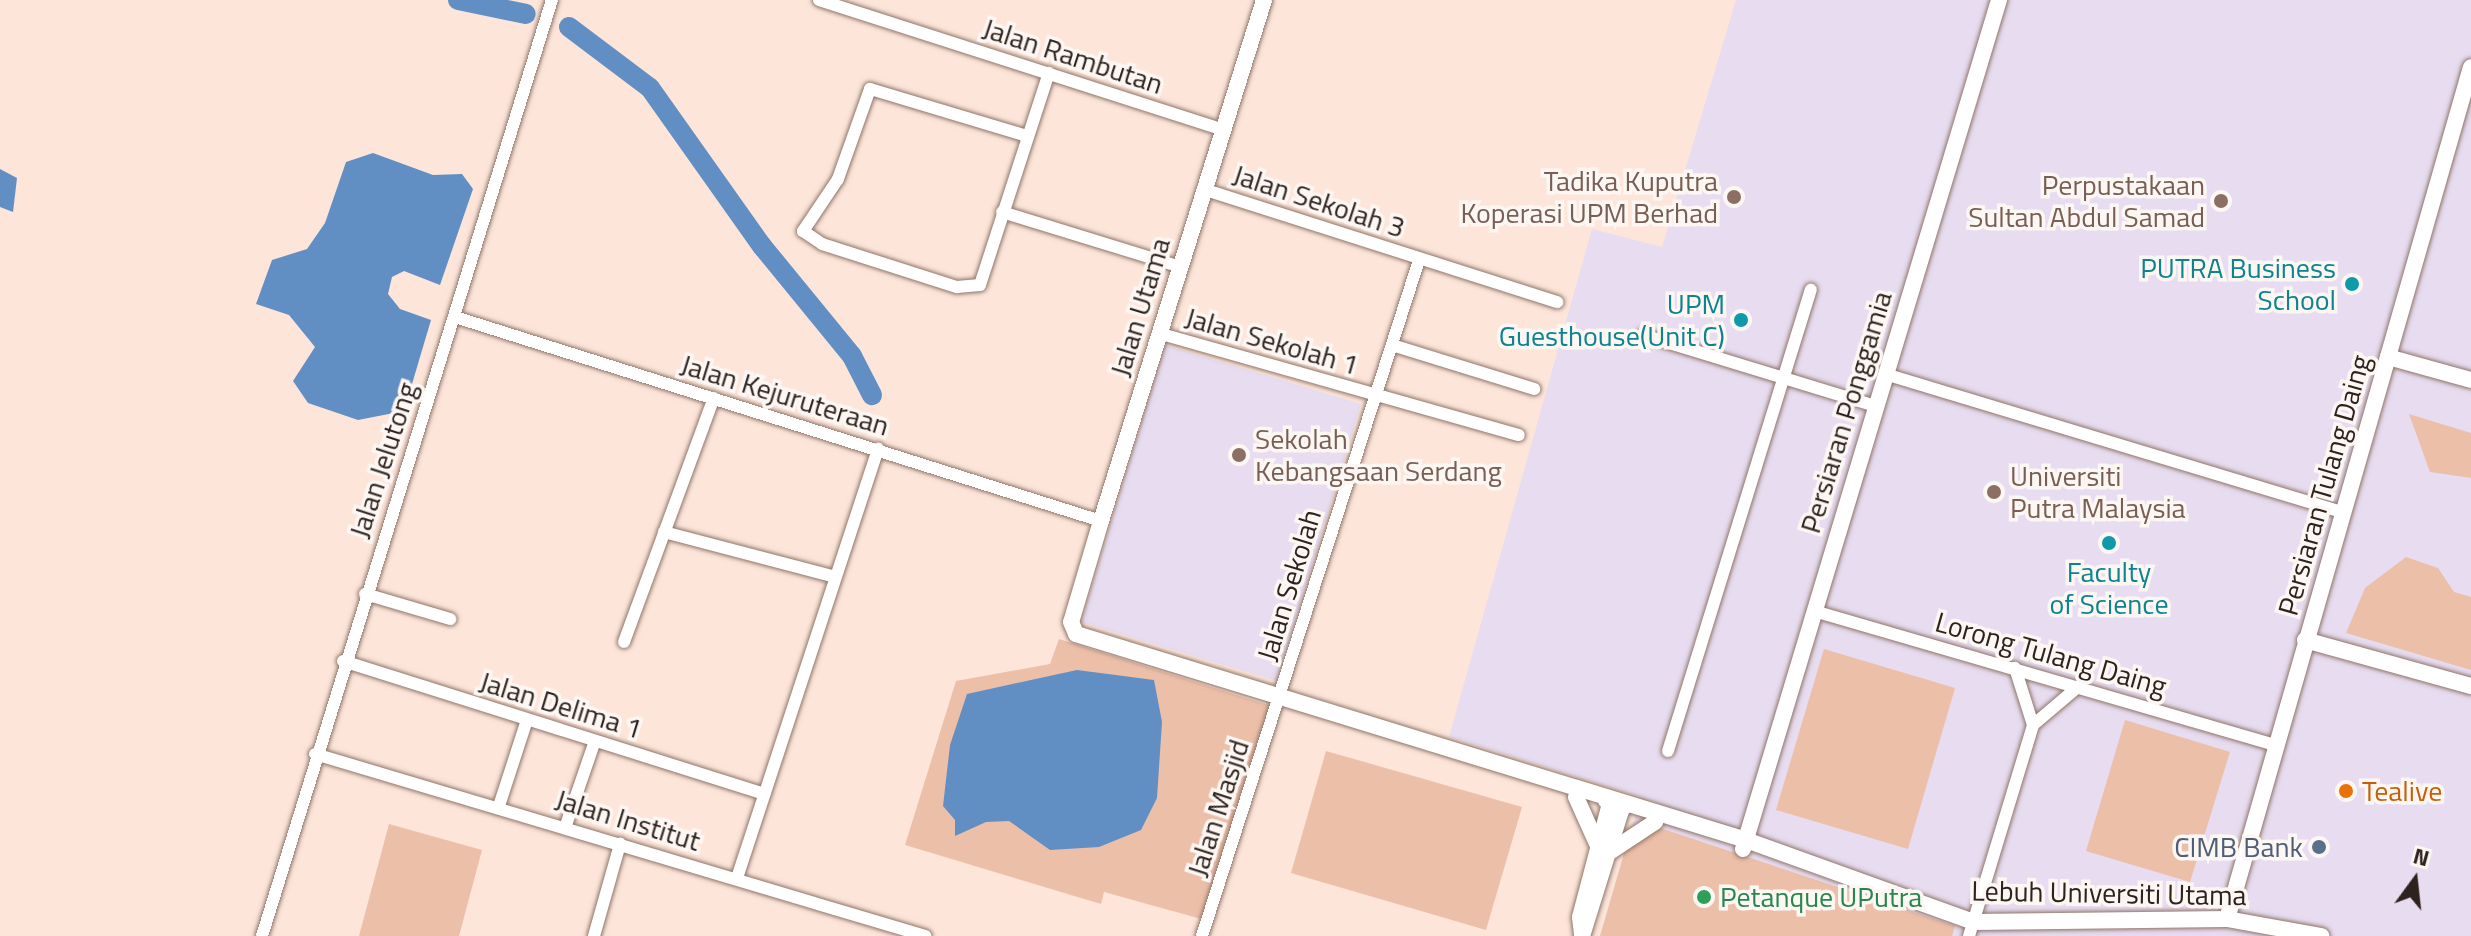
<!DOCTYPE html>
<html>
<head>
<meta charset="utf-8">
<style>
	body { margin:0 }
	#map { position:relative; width:2471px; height:936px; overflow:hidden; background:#fde5da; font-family:"Titillium Web",sans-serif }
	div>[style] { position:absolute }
	.education>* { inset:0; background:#e7dcf0 }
	.green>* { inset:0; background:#ecbfa9 }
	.water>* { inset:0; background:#618fc4 }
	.river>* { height:20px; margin:-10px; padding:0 10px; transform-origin:10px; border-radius:10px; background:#618fc4 }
	.roads { filter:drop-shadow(0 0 2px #8f7569) drop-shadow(0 0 2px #8f7569) }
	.minor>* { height:12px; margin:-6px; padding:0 6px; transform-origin:6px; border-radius:6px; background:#fff }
	.tertiary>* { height:16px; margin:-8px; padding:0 8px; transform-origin:8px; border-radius:8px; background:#fff }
	.dots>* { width:22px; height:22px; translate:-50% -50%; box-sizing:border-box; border:4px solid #fdf7f4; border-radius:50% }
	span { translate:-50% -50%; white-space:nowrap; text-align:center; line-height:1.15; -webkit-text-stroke:7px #fdf7f4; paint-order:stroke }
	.street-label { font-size:28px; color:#2d221d }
	.education-label { font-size:28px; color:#785e54 }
	.right { translate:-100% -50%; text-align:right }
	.left { translate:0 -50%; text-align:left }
	.culture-label { font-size:28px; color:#0d838f }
	.food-label { font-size:28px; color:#c56008 }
	.service-label { font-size:28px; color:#4e5e75 }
	.leisure-label { font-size:28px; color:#27864d }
	.north { position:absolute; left:2375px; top:840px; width:80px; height:80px; -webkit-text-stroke:6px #fdf7f4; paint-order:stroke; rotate:15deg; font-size:22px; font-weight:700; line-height:32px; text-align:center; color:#2d221d }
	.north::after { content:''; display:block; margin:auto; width:28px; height:36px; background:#2d221d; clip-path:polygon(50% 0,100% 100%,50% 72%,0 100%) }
</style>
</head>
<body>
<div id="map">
	<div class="education">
		<div style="clip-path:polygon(1736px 0,2471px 0,2471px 936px,1600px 936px,1641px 797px,1449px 737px,1592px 229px,1662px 247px)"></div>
		<div style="clip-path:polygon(1165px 345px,1361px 404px,1277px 681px,1081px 622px)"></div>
	</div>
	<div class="green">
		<div style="clip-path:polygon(2409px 414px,2471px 433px,2471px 478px,2430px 472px)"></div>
		<div style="clip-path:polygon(2406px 557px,2438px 568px,2454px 592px,2471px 597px,2471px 670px,2346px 633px,2365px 588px)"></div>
		<div style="clip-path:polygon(1059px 639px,1271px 706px,1205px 920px,1104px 892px,1101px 904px,905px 845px,956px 681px,1050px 664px)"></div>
		<div style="clip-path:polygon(1824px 649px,1955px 688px,1908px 849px,1776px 810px)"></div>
		<div style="clip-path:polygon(2125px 720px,2230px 752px,2190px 882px,2086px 851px)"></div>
		<div style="clip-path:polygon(1326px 751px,1522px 807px,1486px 930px,1291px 873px)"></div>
		<div style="clip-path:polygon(389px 824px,482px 850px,459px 936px,359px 936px)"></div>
		<div style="clip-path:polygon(1657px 827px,1955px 926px,1952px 936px,1600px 936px,1625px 850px)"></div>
	</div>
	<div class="water">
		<div style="clip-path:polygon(373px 153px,433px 175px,462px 174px,473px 189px,440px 285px,404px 271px,392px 277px,388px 294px,400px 309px,431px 320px,404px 411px,358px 420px,308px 403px,293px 381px,315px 347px,289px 315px,256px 304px,272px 260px,307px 249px,325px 223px,346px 162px)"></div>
		<div style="clip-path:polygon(0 169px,17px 178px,13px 212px,0 207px)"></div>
		<div style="clip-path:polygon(1077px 670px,1154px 680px,1162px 722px,1157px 798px,1141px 830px,1099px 847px,1050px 850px,1009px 821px,986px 822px,955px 836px,955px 820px,943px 806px,950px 745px,967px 694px)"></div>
	</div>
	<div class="river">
		<div style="left:458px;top:0;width:69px;rotate:11.6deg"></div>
		<div style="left:569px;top:27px;width:101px;rotate:37deg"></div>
		<div style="left:650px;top:88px;width:194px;rotate:54.7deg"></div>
		<div style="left:762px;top:246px;width:142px;rotate:50.7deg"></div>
		<div style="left:852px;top:356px;width:44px;rotate:62.9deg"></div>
	</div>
	<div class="roads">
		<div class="minor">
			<div style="left:819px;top:0;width:422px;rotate:17.8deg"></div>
			<div style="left:1027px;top:136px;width:164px;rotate:-163.3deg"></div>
			<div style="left:870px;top:89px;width:96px;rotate:109.6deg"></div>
			<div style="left:838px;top:179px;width:63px;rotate:123.9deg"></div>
			<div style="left:803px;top:231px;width:23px;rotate:34deg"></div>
			<div style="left:822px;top:244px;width:142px;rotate:17.7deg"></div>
			<div style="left:957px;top:287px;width:23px;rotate:-5deg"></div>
			<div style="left:980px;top:285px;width:223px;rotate:-72deg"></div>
			<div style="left:1203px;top:189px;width:372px;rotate:17.7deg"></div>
			<div style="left:1002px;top:212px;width:184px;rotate:17.1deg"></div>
			<div style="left:455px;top:317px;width:677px;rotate:17.53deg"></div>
			<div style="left:1158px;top:333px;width:375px;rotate:15.8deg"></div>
			<div style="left:1643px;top:335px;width:243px;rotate:17deg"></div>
			<div style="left:1392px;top:345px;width:149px;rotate:17.2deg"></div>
			<div style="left:1885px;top:374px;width:478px;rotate:16.8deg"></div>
			<div style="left:664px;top:532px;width:174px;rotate:14.7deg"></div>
			<div style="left:365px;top:594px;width:89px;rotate:16.4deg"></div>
			<div style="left:1814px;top:611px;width:480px;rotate:16.2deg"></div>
			<div style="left:624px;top:642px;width:260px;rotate:-69.8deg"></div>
			<div style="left:343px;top:661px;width:442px;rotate:17.5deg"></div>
			<div style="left:2033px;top:725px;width:60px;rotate:-40.3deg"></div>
			<div style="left:1668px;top:751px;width:483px;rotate:-72.8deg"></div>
			<div style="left:315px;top:754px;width:637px;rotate:16.61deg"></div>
			<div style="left:499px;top:806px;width:90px;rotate:-72deg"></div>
			<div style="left:566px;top:825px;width:89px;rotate:-71deg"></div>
			<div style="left:737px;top:878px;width:452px;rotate:-71.8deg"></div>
			<div style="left:262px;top:936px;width:980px;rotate:-72.79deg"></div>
			<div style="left:594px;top:936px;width:96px;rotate:-74.2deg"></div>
			<div style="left:1202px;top:936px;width:710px;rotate:-72.2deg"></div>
			<div style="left:1969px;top:936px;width:220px;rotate:-73.1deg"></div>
			<div style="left:2033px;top:725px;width:60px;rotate:-107.5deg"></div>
		</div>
		<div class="tertiary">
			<div style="left:1264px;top:0;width:546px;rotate:107.37deg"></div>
			<div style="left:1101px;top:521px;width:105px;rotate:106.5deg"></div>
			<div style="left:1071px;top:622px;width:13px;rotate:67deg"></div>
			<div style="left:1076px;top:634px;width:701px;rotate:17.09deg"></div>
			<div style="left:1746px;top:840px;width:242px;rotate:19.8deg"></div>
			<div style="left:1974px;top:922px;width:253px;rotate:-0.7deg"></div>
			<div style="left:2227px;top:919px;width:96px;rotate:10.3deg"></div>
			<div style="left:2388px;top:357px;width:86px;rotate:15.5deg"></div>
			<div style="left:2305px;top:640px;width:172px;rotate:15.5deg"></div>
			<div style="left:1576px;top:797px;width:54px;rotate:65.8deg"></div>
			<div style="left:1743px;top:849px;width:887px;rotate:-73.22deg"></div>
			<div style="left:1611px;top:851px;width:53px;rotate:-33.4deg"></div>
			<div style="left:2227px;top:919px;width:886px;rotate:-74.02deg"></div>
			<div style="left:1582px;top:934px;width:17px;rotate:-97deg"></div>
			<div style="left:1580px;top:917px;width:114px;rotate:-75.2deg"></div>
			<div style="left:1609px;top:807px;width:15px"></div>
			<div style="left:1582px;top:936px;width:131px;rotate:-72.7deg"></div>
			<div style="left:1621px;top:811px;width:18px;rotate:-146deg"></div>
		</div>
	</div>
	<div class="dots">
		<div style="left:1734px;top:197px;background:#8d6e63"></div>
		<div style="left:2221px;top:201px;background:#8d6e63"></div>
		<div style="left:2352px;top:284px;background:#0f9aa8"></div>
		<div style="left:1741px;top:320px;background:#0f9aa8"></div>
		<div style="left:1239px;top:455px;background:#8d6e63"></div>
		<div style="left:1994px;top:492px;background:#8d6e63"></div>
		<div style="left:2109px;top:543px;background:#0f9aa8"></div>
		<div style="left:2346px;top:791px;background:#e8710a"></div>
		<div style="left:2319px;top:847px;background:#5c6f8a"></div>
		<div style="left:1704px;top:897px;background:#2e9e5b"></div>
	</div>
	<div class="street-label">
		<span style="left:1073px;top:56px;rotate:18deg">Jalan Rambutan</span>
		<span style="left:1319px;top:201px;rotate:18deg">Jalan Sekolah 3</span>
		<span style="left:1140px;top:307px;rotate:-73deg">Jalan Utama</span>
		<span style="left:1272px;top:341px;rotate:16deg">Jalan Sekolah 1</span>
		<span style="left:785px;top:395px;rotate:17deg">Jalan Kejuruteraan</span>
		<span style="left:1846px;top:412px;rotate:-73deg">Persiaran Ponggamia</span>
		<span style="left:383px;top:460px;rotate:-72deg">Jalan Jelutong</span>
		<span style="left:2324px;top:485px;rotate:-74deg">Persiaran Tulang Daing</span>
		<span style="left:1289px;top:585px;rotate:-73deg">Jalan Sekolah</span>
		<span style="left:2051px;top:654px;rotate:16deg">Lorong Tulang Daing</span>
		<span style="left:561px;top:705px;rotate:17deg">Jalan Delima 1</span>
		<span style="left:1218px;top:808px;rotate:-72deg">Jalan Masjid</span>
		<span style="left:628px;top:820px;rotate:17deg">Jalan Institut</span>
		<span style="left:2109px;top:893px;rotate:1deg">Lebuh Universiti Utama</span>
	</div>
	<div class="education-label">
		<span class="right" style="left:1718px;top:197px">Tadika Kuputra<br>Koperasi UPM Berhad</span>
		<span class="right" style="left:2205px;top:201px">Perpustakaan<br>Sultan Abdul Samad</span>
		<span class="left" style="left:1255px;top:455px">Sekolah<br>Kebangsaan Serdang</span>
		<span class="left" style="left:2010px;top:492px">Universiti<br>Putra Malaysia</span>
	</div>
	<div class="culture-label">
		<span class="right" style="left:2336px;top:284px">PUTRA Business<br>School</span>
		<span class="right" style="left:1725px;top:320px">UPM<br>Guesthouse(Unit C)</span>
		<span style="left:2109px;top:588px">Faculty<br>of Science</span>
	</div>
	<div class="food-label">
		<span class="left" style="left:2362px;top:791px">Tealive</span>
	</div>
	<div class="service-label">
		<span class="right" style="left:2303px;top:847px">CIMB Bank</span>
	</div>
	<div class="leisure-label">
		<span class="left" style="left:1720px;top:897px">Petanque UPutra</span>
	</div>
	<div class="north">N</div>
</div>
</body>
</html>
